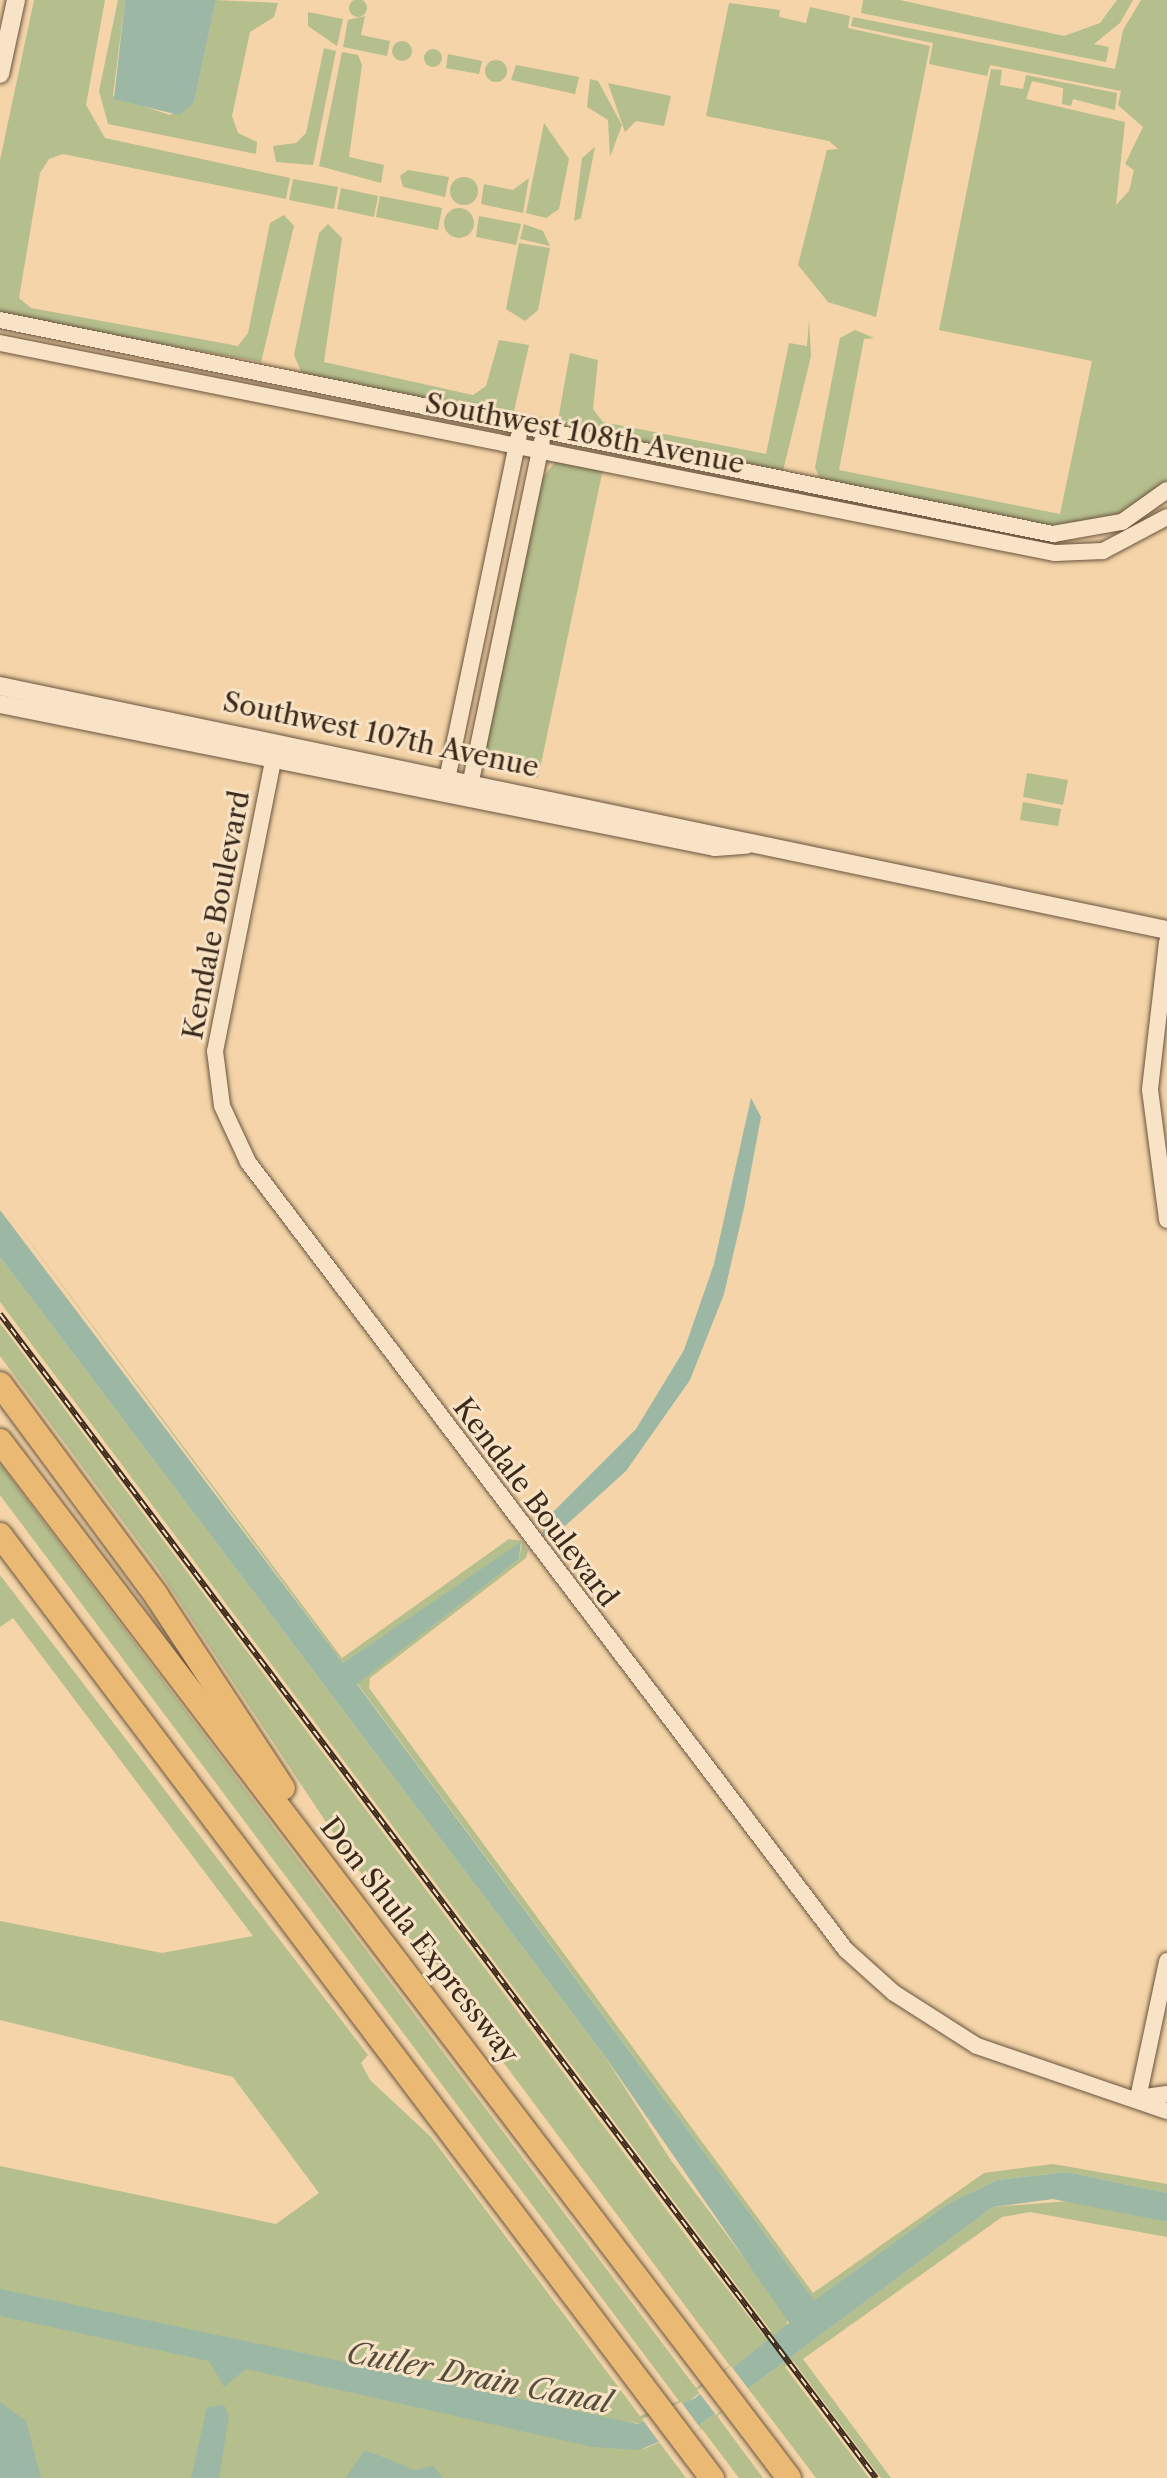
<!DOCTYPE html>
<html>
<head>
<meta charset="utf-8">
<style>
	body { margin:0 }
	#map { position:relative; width:1167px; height:2478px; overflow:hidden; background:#f4d4a8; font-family:"Libre Caslon Text",serif }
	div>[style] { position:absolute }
	.green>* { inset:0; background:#b5be8d }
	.round { border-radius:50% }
	.water>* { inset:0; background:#9cb8a5 }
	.pier>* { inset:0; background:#f4d4a8 }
	.roads { filter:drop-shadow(0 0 2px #69543f) drop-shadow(0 0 2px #69543f) }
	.tertiary>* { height:16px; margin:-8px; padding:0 8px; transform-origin:8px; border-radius:8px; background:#f8e3c6 }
	.secondary>* { height:18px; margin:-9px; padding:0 9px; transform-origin:9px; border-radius:9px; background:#f8e3c6 }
	.motorway>* { height:24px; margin:-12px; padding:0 12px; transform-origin:12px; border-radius:12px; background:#eaba74 }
	.rail>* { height:6px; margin-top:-3px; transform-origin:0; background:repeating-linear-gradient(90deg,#f8e3c6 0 9px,#3b2a1c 0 18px); box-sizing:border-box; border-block:2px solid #3b2a1c }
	span { translate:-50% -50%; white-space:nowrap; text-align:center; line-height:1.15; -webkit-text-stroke:6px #f8e3c6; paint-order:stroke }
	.street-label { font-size:28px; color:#3b2a1c }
	.water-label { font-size:30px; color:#534e3e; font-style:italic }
</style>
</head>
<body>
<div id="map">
	<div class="green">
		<div class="round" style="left:349px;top:-1px;width:18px;height:18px"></div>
		<div style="clip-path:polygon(34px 0,105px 0,86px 105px,105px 138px,290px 178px,286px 199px,63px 154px,49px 159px,40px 173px,19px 298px,31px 308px,238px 346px,248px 333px,270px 223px,284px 215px,294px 226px,261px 362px,0 315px,0 160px)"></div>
		<div style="clip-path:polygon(118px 0,125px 0,113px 96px,170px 115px,194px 103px,216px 0,278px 3px,274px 17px,250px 32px,232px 116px,238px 133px,257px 142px,256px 154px,108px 124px,99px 91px)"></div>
		<div style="clip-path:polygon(863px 0,900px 0,1064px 36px,1100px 23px,1117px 0,1133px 0,1120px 23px,1094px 44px,1109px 47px,1106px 62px,861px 13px)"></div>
		<div style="clip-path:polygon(1141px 0,1167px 0,1167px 481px,1117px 519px,1054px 528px,820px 480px,815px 467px,840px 338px,855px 330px,874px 338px,864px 339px,839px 470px,1060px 514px,1092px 361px,939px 330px,991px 69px,1002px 70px,1000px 85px,1023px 89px,1026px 75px,1117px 93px,1115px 110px,1073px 99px,1071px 106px,1062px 104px,1063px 88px,1032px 81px,1026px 99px,1125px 122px,1116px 205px,1129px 191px,1134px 170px,1125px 164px,1143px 127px,1118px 105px,1121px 91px,990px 65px,987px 76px,929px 64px,933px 43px,851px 26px,853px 17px,1115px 69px,1123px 30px)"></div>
		<div style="clip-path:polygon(729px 3px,780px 10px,779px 17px,806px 23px,810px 7px,850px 16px,848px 28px,930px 46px,876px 317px,828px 302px,798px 265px,827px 150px,838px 149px,829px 141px,706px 116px)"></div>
		<div style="clip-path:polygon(308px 12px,343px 19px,337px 46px,308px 26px)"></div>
		<div style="clip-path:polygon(365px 16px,361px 35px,390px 41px,387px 56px,343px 47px,348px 20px)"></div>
		<div class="round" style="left:392px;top:41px;width:20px;height:20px"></div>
		<div style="clip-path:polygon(324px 48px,336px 51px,313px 165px,276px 162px,273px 146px,296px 143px,306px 133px)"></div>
		<div class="round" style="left:424px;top:49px;width:18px;height:18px"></div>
		<div style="clip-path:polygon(342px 52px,358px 55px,362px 65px,349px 157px,384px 165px,381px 183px,319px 166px)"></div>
		<div style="clip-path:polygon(448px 54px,482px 61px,479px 74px,446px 68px)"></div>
		<div class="round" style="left:485px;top:60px;width:22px;height:22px"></div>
		<div style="clip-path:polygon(516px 65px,579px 77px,575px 94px,511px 80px)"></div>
		<div style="clip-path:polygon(590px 79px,598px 81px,622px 125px,610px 157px,608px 120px,587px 107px)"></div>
		<div style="clip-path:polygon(608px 83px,671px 96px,664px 126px,636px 121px,625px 132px)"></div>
		<div style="clip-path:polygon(544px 123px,569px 159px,559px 209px,546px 218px,526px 213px)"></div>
		<div style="clip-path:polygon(595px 147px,581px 218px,574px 221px,582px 158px)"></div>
		<div style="clip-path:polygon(408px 170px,449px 177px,445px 197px,403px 187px,400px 176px)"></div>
		<div class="round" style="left:450px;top:177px;width:28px;height:28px"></div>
		<div style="clip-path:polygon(529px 178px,523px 213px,481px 204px,484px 184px,513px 190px)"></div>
		<div style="clip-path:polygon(293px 179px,338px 187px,334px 209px,289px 200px)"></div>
		<div style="clip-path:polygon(341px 188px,378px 196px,374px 217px,337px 209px)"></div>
		<div style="clip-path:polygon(380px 196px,442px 208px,438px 230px,376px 217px)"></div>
		<div class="round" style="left:444px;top:208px;width:30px;height:30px"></div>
		<div style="clip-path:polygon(479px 216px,521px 224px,516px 245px,476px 237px)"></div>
		<div style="clip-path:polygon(328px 224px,342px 238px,324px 362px,473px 395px,486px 386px,499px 340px,529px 345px,514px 411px,504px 415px,302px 374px,294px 355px,319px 233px)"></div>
		<div style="clip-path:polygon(524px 224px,543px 231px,550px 246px,520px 239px)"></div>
		<div style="clip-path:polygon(519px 243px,550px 248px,538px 310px,525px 321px,506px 309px)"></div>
		<div style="clip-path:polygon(809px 319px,811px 356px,783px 471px,568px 430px,558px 420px,570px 353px,598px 360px,593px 409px,603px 422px,766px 454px,789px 343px,807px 346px)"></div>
		<div style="clip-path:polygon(555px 462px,603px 469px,538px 778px,496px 770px,485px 748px,541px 480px)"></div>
		<div style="clip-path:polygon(1027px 773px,1068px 780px,1063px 805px,1023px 797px)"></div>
		<div style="clip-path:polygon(1023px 802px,1061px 809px,1058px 826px,1020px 820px)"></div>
		<div style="clip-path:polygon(0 1202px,342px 1658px,509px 1539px,522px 1541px,528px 1551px,526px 1558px,370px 1678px,369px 1688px,813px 2293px,984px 2173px,1053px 2164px,1167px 2184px,1167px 2193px,1067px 2172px,997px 2180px,949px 2203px,814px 2300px,357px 1683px,519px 1559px,522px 1543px,343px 1663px)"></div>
		<div style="clip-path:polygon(0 1257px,604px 2055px,670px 2159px,788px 2317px,786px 2328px,681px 2407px,641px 2424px,617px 2420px,644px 2449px,698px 2426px,993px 2207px,1069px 2201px,1167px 2222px,1167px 2237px,1030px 2212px,1002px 2217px,803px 2359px,891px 2478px,881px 2478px,793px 2361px,785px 2367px,869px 2478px,816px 2478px,750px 2391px,717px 2416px,763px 2478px,739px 2478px,702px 2429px,662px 2446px,686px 2478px,0 2478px,0 2166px,276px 2224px,319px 2193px,233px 2077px,0 2020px,0 1921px,162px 1953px,253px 1936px,13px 1618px,0 1627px,0 1575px,368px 2055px,361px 2063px,370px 2080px,431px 2137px,640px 2416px,679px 2401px,0 1495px,0 1464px,696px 2388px,730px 2366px,471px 2019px,480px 2008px,464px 1984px,420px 1952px,352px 1861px,155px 1565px,0 1356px,0 1323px,702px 2257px,764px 2336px,771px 2331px,0 1302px)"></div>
	</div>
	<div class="water">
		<div style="clip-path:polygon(125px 0,216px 0,194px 103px,179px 115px,114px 99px)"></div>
		<div style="clip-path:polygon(751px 1098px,761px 1117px,744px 1208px,724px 1294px,690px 1380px,626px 1471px,564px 1527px,542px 1537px,544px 1521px,636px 1429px,684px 1350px,714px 1264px)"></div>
		<div style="clip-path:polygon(0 1210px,343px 1663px,521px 1542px,519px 1559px,357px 1684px,814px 2300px,949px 2203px,997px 2180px,1067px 2172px,1167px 2193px,1167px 2222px,1053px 2199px,993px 2207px,698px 2426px,639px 2450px,593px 2447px,246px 2369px,224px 2387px,209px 2361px,0 2316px,0 2289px,638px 2424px,695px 2398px,789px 2323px,604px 2055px,0 1257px)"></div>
		<div style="clip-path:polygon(0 2402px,26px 2421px,41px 2478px,0 2478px)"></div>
		<div style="clip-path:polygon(224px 2405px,229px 2416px,219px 2478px,191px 2478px,207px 2407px)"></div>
		<div style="clip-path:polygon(365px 2450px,415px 2470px,433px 2466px,443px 2478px,345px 2478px)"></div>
	</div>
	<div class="pier">
		<div style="clip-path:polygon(731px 2366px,750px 2391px,716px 2415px,697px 2390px)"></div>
		<div style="clip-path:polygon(681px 2402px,701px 2429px,662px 2446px,642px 2419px)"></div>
	</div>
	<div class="roads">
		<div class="tertiary">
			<div style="left:0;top:320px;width:1075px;rotate:11.49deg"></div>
			<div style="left:1053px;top:534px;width:70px;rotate:-9.9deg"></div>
			<div style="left:1122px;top:522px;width:55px;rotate:-35.4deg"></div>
			<div style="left:0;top:343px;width:1076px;rotate:11.26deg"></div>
			<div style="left:1055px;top:553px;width:48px;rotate:-2.4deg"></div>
			<div style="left:1103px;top:551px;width:72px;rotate:-28deg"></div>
			<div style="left:276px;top:746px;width:311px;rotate:101.3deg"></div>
			<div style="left:215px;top:1051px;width:55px;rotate:82.7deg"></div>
			<div style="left:222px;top:1106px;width:62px;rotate:65.1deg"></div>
			<div style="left:248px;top:1162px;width:989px;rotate:52.81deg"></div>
			<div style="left:846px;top:1950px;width:64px;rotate:41.9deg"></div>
			<div style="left:894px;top:1993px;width:98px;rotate:32.6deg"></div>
			<div style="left:977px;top:2046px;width:201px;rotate:18.9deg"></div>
			<div style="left:445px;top:789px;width:361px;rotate:-78.2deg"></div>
			<div style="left:468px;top:795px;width:361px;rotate:-78.2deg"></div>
			<div style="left:1167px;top:942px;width:149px;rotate:96.6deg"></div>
			<div style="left:1150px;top:1090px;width:131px;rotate:82.5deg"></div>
			<div style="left:1138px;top:2098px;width:140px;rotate:-78deg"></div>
			<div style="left:1138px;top:2098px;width:29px;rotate:-8deg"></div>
		</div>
		<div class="secondary">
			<div style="left:0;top:74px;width:76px;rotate:-77.8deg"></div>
			<div style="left:0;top:686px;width:1192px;rotate:11.81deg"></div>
			<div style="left:0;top:704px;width:729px;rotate:11.31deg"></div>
			<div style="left:715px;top:847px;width:31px;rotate:-4deg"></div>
		</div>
		<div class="motorway">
			<div style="left:0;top:1384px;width:262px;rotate:53.5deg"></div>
			<div style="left:156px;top:1595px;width:231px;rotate:56.7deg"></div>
			<div style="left:0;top:1441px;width:1303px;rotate:52.73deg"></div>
			<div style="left:0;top:1535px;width:1182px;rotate:52.95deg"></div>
		</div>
	</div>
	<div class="rail">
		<div style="left:0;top:1314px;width:1457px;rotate:53.04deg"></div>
	</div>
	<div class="street-label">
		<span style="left:585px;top:433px;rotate:11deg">Southwest 108th Avenue</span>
		<span style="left:381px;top:734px;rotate:12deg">Southwest 107th Avenue</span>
		<span style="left:216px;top:915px;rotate:-79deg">Kendale Boulevard</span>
		<span style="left:536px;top:1502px;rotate:53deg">Kendale Boulevard</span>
		<span style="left:420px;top:1940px;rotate:52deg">Don Shula Expressway</span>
	</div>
	<div class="water-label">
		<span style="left:479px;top:2378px;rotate:11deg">Cutler Drain Canal</span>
	</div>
</div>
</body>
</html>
